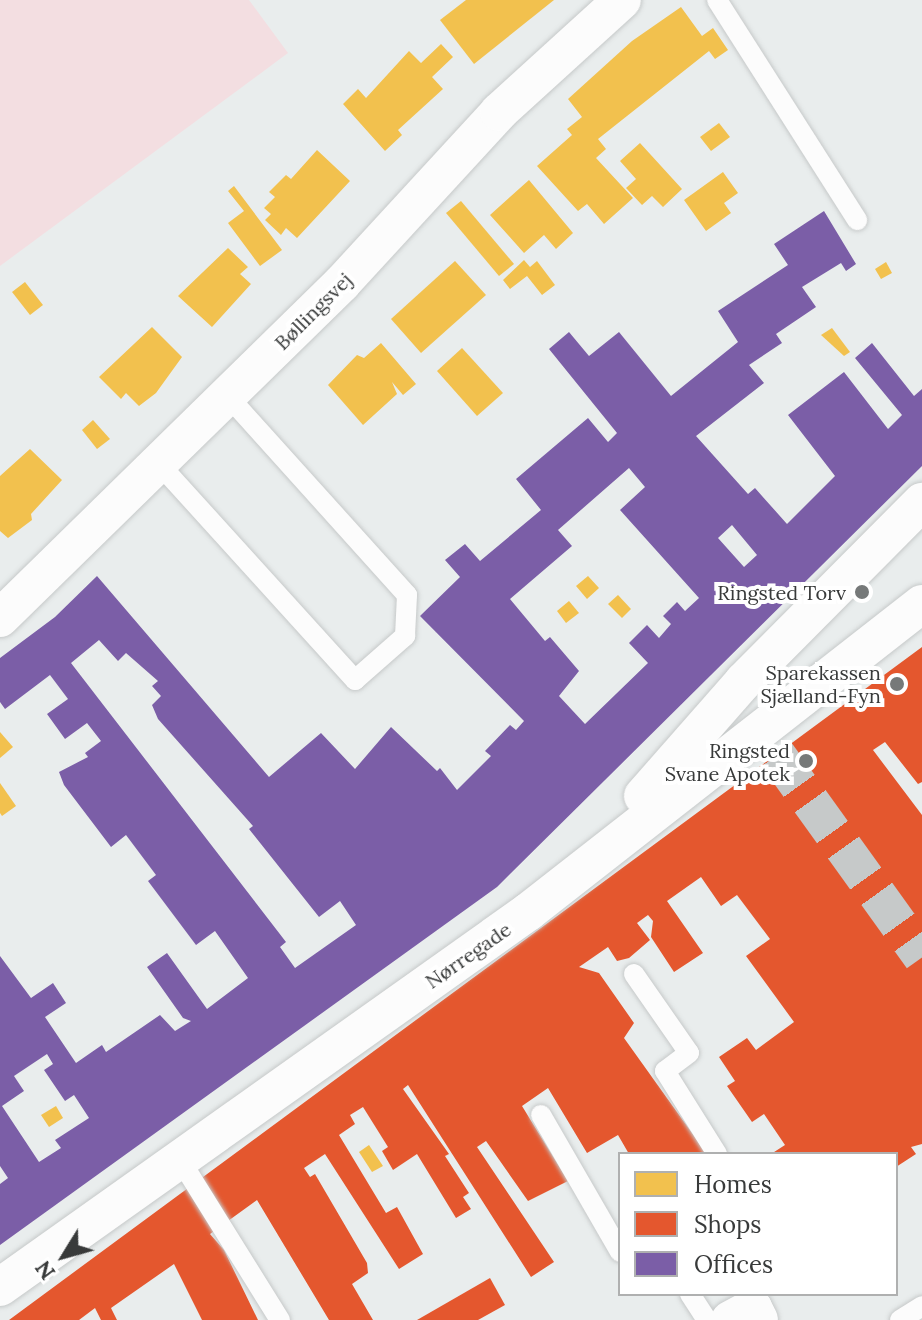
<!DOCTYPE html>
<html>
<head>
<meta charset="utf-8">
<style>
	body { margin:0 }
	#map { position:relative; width:922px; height:1320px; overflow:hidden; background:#e9eded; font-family:Lora,serif }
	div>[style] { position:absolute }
	.green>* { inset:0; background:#f3dee1 }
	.homes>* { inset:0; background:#f2c14e }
	.shops>* { inset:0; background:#e4572e }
	.offices>* { inset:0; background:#7b5ea7 }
	.street-tunnel>* { height:38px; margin-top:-19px; transform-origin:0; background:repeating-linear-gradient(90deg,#c6c9c9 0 38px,transparent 0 57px) }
	.roads { filter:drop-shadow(0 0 2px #c6c9c9) drop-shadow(0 0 2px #c6c9c9) }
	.lane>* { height:20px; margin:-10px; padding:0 10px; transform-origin:10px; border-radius:10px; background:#fcfcfc }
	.street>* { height:38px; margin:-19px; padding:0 19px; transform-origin:19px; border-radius:19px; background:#fcfcfc }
	.dots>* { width:22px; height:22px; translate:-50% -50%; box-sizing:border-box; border:4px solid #fff; border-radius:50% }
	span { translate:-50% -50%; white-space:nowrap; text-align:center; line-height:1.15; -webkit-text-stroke:8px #fff; paint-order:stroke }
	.street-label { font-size:20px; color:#383a3a }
	.poi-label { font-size:20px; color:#383a3a }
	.right { translate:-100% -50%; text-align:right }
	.legend { position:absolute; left:618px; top:1152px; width:280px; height:144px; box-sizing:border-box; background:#fff; border:2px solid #afb0b0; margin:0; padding:10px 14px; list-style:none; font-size:24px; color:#383a3a }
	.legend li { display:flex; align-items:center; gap:16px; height:40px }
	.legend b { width:40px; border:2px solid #afb0b0 }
	.north { position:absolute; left:24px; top:1216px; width:80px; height:80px; -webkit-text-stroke:6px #fff; paint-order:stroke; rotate:233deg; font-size:22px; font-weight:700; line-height:32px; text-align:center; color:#383a3a }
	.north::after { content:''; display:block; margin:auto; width:28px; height:36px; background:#383a3a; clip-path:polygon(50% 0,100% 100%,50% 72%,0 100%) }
</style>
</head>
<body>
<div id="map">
	<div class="green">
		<div style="clip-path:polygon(0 0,249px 0,288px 53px,0 266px)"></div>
	</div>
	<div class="homes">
		<div style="clip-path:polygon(466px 0,554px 0,474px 64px,440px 20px)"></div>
		<div style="clip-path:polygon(681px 7px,702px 36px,713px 28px,728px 50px,715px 59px,709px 51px,598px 139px,606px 149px,596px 158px,633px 198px,604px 224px,587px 204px,578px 211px,537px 166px,572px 135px,567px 129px,582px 117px,568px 99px,632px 41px)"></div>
		<div style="clip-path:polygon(441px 44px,453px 57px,432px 77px,443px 89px,398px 130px,402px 135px,385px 151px,343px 104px,358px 89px,366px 98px,409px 51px,421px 63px)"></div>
		<div style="clip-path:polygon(719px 123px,730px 137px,711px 151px,700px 137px)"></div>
		<div style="clip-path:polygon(640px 143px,682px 189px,663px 207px,652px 196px,642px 205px,626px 188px,636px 179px,620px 161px)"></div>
		<div style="clip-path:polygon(317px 150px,350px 181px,297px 238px,286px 228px,281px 235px,265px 220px,271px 214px,264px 208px,275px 197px,269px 192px,286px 175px,291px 179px)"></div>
		<div style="clip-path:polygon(723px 172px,738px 193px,724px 203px,731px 213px,706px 231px,684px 200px)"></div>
		<div style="clip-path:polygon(529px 180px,573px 233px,556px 249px,544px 235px,524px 253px,490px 215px)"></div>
		<div style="clip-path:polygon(234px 186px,282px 250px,260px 266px,228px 223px,244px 211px,228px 191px)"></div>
		<div style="clip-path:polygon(461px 201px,514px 264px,499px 276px,446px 213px)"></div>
		<div style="clip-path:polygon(228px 248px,248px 267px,240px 274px,251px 284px,212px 327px,178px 296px)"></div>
		<div style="clip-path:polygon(524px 260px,530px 267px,537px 261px,555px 285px,542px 295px,527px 276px,510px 289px,503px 280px)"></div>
		<div style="clip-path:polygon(455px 261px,486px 295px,421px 353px,391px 319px)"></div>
		<div style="clip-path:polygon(886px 262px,892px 273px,881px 279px,875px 269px)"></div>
		<div style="clip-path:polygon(25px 282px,43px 305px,30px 315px,12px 292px)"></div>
		<div style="clip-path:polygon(152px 327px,182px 357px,156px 393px,139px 406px,126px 393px,121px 399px,99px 377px)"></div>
		<div style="clip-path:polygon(832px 328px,850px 352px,844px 356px,821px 335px)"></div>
		<div style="clip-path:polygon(381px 343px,416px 384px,403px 395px,392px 382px,397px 394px,363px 425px,328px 385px,357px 355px,364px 358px)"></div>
		<div style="clip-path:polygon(462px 348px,503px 393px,477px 416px,437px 371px)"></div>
		<div style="clip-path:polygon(93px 420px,110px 439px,97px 449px,82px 430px)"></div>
		<div style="clip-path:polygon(30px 449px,62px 480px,31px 514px,32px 520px,8px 538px,0 531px,0 476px)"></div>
		<div style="clip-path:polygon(588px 576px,599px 588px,587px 599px,576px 586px)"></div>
		<div style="clip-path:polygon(618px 595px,631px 609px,622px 618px,608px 604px)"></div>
		<div style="clip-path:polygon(569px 601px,579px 613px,566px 623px,557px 611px)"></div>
		<div style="clip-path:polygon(0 732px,13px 747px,0 758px)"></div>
		<div style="clip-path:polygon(0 783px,16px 806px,2px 816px,0 813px)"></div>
		<div style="clip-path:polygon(56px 1106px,63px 1118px,49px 1127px,41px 1115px)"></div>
		<div style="clip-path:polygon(369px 1145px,383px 1166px,372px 1172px,359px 1152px)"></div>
	</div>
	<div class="shops">
		<div style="clip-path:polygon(922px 647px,922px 782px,918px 784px,885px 742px,873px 750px,922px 815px,922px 1144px,911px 1147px,916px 1154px,896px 1167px,896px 1154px,771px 1154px,785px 1145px,764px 1114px,752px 1122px,727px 1086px,735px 1081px,719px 1057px,747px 1038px,756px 1050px,794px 1022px,746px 956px,770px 939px,737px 895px,721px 906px,701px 877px,667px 901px,703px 953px,674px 972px,651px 937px,653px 921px,648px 915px,637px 923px,650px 940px,629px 958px,617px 961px,608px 947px,579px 967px,599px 973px,634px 1023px,624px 1038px,707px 1154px,629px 1154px,618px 1135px,587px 1153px,548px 1088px,522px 1106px,568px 1181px,528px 1201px,486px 1141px,477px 1147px,554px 1262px,531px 1277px,408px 1085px,403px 1089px,449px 1154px,445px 1156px,469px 1193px,463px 1197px,471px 1209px,456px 1218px,417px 1154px,393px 1170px,382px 1151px,388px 1147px,363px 1107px,350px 1115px,355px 1124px,339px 1135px,386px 1213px,397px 1207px,423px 1254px,399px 1269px,325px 1154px,304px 1168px,310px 1177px,315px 1174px,367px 1263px,368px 1273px,352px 1284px,373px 1320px,329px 1320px,257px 1200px,210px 1234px,224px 1250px,258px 1320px,202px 1320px,174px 1264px,111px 1308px,117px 1320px,101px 1320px,95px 1308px,79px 1320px,9px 1320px)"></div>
		<div style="clip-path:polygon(490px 1278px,505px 1305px,478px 1320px,417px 1320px)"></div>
	</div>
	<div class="offices">
		<div style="clip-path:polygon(evenodd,824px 211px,856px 264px,846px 271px,841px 263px,802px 287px,816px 307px,776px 334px,782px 343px,749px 365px,764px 383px,696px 436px,748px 494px,755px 488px,787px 524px,835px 476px,788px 415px,844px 372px,888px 429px,902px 415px,855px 358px,872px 343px,914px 396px,922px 389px,922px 466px,497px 887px,0 1245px,0 1184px,8px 1178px,0 1166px,0 956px,31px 998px,53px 983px,66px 1003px,45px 1017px,76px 1063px,102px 1045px,106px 1052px,160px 1015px,175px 1031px,191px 1021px,183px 1018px,147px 967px,167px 953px,207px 1009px,248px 978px,215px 931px,196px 945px,148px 881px,156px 875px,126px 835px,111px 847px,64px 785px,59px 772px,88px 757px,85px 753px,101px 741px,87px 723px,65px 739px,47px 714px,68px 699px,50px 675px,5px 709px,0 702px,0 658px,55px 617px,97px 576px,269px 777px,321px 733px,355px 769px,391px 727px,437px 771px,440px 768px,457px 790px,491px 756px,485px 751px,510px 725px,516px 730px,524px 721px,420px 616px,460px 577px,445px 560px,465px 544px,480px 561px,541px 510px,516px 479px,588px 418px,608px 442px,617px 433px,549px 349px,569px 332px,589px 356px,619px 332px,671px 396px,738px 342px,718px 311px,788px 265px,774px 244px,824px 211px,629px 468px,645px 487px,620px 510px,699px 598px,685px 611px,677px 602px,663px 616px,671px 624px,659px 638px,647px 625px,629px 643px,648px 663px,585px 724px,559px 696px,579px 671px,550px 637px,545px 641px,510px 599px,572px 546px,558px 530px,629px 468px,824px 211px,732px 525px,757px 555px,744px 567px,718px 538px,732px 525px,824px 211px,99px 640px,118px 661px,126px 653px,158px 681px,152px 686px,161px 696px,152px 705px,158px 719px,253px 826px,249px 829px,319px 917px,340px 901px,356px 925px,295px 968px,280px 947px,286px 942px,71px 663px,99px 640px,824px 211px,47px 1054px,53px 1064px,44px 1070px,65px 1101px,74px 1095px,89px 1118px,55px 1140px,61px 1148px,39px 1162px,2px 1106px,24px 1091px,14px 1076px,47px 1054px)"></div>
	</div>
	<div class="street-tunnel">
		<div style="left:777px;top:755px;width:249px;rotate:54.3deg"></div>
	</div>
	<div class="roads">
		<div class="lane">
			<div style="left:717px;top:0;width:261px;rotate:57.5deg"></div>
			<div style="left:161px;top:466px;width:289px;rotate:47.8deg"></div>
			<div style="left:355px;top:680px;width:67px;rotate:-41.3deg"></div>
			<div style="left:405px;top:636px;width:41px;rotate:-87.2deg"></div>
			<div style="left:407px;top:595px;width:268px;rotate:-132deg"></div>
			<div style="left:634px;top:974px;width:96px;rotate:55.2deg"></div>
			<div style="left:689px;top:1053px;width:30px;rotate:143deg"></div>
			<div style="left:665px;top:1071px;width:98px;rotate:57.9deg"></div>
			<div style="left:541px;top:1115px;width:158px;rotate:60deg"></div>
			<div style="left:179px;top:1158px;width:191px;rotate:58.1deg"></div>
			<div style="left:690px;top:1294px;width:31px;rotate:57deg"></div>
			<div style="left:900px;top:1320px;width:26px;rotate:-32deg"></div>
		</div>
		<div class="street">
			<div style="left:0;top:618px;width:479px;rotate:-44.4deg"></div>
			<div style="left:342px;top:283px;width:232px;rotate:-47.4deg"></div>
			<div style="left:499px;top:112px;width:166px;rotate:-42.3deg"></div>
			<div style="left:643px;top:796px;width:152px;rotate:-48.7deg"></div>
			<div style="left:743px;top:682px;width:254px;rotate:-45.2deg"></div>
			<div style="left:0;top:1287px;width:648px;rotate:-35.38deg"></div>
			<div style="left:528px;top:912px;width:500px;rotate:-38.02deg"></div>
			<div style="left:730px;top:1320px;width:26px;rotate:-28deg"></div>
			<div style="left:753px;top:1308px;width:13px;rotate:63deg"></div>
		</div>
	</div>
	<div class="dots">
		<div style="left:862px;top:592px;background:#767979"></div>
		<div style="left:897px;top:684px;background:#767979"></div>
		<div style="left:806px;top:761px;background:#767979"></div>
	</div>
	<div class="street-label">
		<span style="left:313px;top:311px;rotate:-45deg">Bøllingsvej</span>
		<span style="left:468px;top:955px;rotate:-35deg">Nørregade</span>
	</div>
	<div class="poi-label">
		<span class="right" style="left:846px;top:592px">Ringsted Torv</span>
		<span class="right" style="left:881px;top:684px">Sparekassen<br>Sjælland-Fyn</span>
		<span class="right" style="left:790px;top:762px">Ringsted<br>Svane Apotek</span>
	</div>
	<ul class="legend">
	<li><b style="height:22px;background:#f2c14e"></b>Homes</li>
	<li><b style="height:22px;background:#e4572e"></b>Shops</li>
	<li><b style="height:22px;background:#7b5ea7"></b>Offices</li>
	</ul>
	<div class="north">N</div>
</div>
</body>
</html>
